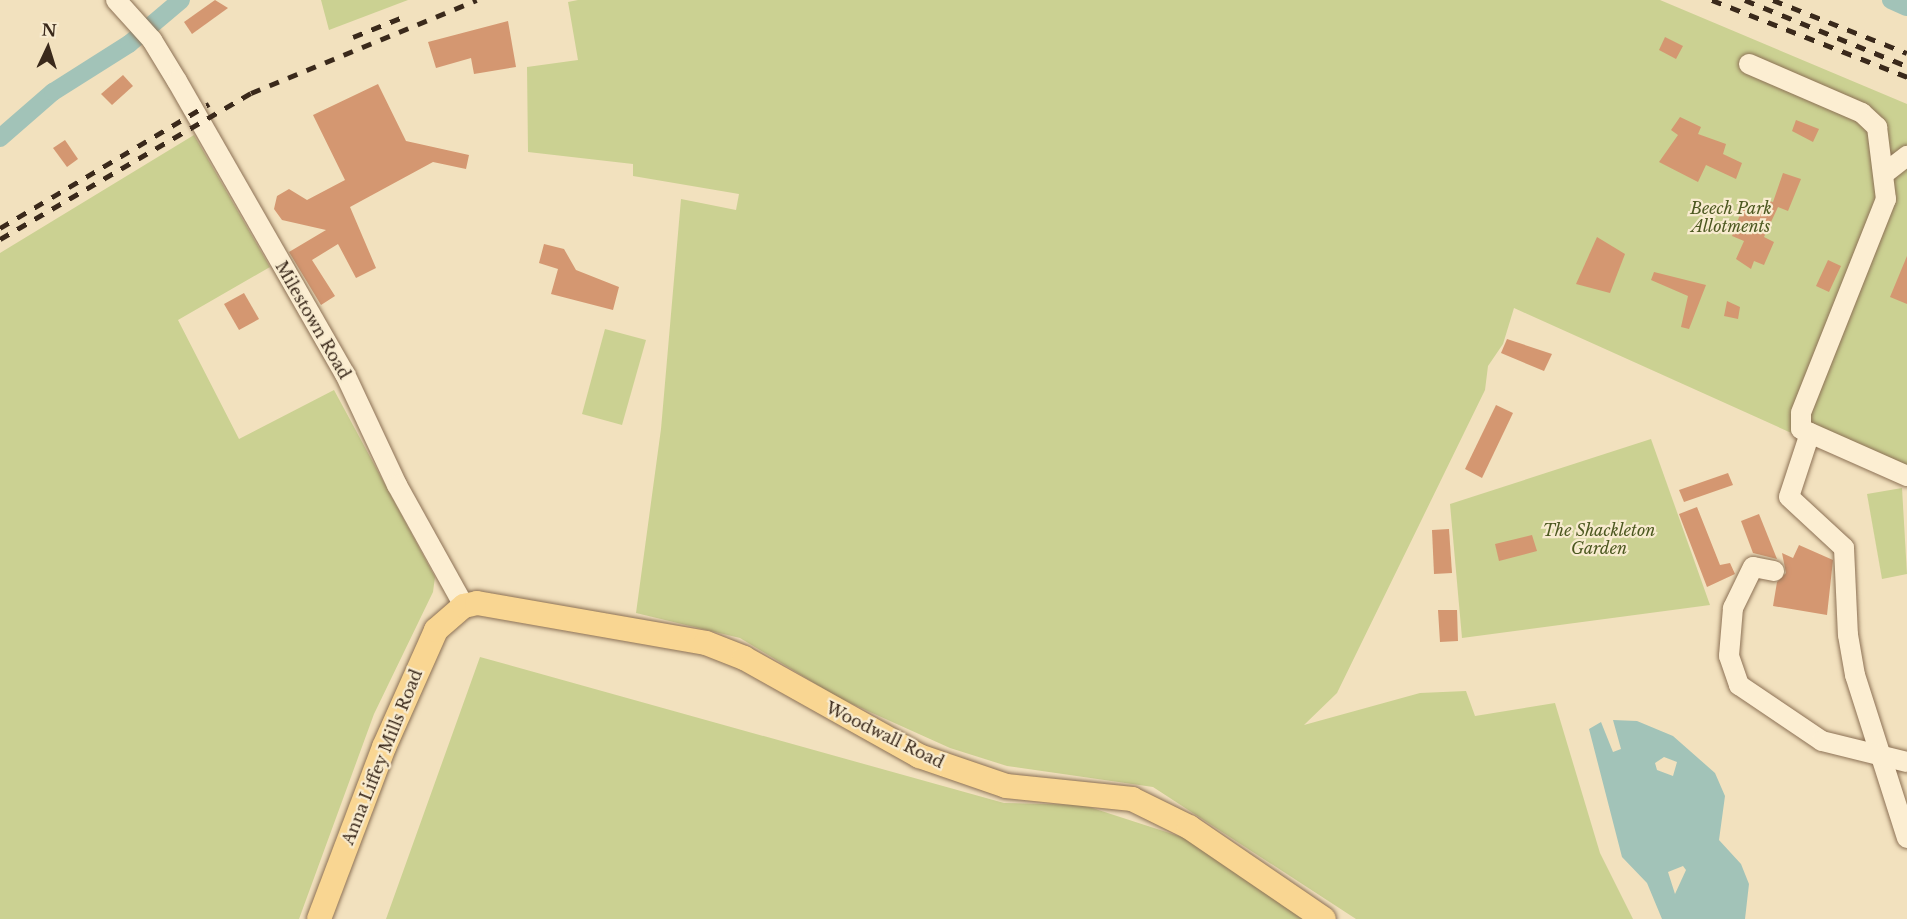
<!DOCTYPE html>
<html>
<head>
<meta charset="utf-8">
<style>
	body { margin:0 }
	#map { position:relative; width:1907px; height:919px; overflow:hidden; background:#f2e1be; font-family:"Libre Baskerville",serif }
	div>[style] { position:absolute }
	.green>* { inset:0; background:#cbd192 }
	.water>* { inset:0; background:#a2c3b8 }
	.canal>* { height:18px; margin:-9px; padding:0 9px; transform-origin:9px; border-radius:9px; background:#a2c3b8 }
	.building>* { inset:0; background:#d49771 }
	.roads { filter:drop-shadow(0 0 2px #8c7155) drop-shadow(0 0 2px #8c7155) }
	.minor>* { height:20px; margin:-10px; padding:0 10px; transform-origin:10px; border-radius:10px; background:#fceed2 }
	.major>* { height:24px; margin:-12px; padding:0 12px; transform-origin:12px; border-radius:12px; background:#f9d692 }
	.rail>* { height:4.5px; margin-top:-2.25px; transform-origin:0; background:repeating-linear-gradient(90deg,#3a291b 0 10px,transparent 0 20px) }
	span { translate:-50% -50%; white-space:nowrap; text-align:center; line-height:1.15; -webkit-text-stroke:4.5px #f8ebcf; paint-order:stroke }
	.park-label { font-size:16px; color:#4c5820; font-style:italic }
	.street-label { font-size:16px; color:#3a291b }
	.north { position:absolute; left:18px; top:18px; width:60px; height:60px; -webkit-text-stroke:4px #f8ebcf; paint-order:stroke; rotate:4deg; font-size:16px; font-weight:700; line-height:24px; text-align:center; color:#3a291b }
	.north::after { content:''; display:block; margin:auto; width:21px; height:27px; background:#3a291b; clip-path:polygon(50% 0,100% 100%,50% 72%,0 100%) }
</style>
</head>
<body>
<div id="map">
	<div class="green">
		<div style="clip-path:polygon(321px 0,408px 0,329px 30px)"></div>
		<div style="clip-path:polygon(578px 0,1660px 0,1907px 104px,1907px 485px,1514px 308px,1503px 344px,1488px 366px,1485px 390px,1337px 693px,1304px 725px,1420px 693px,1466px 691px,1475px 716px,1555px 703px,1600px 853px,1633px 919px,1356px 919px,1153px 787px,1007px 766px,950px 748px,839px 698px,740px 638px,636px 613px,661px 429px,681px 199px,736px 210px,739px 194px,633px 176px,633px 164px,528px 152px,527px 67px,578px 60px,568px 2px)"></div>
		<div style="clip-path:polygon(194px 135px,270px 267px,178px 320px,239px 439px,334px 390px,435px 577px,433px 592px,374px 714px,299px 919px,0 919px,0 253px)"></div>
		<div style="clip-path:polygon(605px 329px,646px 340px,622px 425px,582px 414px)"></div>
		<div style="clip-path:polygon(1651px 439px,1710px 605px,1462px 638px,1450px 504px)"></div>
		<div style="clip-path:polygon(1902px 488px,1907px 574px,1882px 579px,1867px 494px)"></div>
		<div style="clip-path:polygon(480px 657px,1004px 803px,1083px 805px,1191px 840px,1307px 919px,386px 919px)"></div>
	</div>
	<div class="water">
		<div style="clip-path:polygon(evenodd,1613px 720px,1637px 721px,1673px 736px,1715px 773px,1725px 796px,1719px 840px,1741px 864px,1749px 884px,1745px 919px,1662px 919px,1647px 883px,1622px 857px,1589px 729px,1601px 722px,1613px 752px,1621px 749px,1613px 720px,1664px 757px,1677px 762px,1673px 776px,1657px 770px,1655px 763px,1664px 757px,1613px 720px,1683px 866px,1686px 870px,1675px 894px,1668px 872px,1683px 866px)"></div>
	</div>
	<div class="canal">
		<div style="left:1891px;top:0;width:17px;rotate:24deg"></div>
		<div style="left:0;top:138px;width:70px;rotate:-41deg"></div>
		<div style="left:53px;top:92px;width:90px;rotate:-32.3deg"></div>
		<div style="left:129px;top:44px;width:68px;rotate:-40.2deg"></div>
	</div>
	<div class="building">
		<div style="clip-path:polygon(215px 0,228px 8px,192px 34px,184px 22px)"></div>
		<div style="clip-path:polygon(508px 21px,516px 67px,474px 74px,471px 58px,436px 68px,428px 42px)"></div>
		<div style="clip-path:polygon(1665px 37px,1683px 46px,1676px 59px,1659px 50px)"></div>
		<div style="clip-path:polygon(123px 75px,133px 86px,112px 105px,101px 94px)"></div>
		<div style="clip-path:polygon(378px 84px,406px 141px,469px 155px,466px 169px,433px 162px,350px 207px,376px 268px,356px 278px,338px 244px,312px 260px,335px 296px,321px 305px,289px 252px,326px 230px,282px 220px,274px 209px,277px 196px,289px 189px,307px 200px,345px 180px,313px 115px)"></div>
		<div style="clip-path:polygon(1680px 117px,1701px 127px,1698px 134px,1726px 144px,1723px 154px,1742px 163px,1736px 179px,1706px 165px,1698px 182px,1659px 162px,1678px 135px,1671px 130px)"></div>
		<div style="clip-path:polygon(1796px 120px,1819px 129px,1813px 142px,1792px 131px)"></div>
		<div style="clip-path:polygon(65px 140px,78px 159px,67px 167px,53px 148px)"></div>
		<div style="clip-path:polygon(1783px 173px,1801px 179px,1788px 211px,1778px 207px,1764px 237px,1774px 242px,1764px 265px,1754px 261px,1751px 269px,1736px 259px,1744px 241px,1732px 236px,1744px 204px,1763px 211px,1767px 200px,1773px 202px)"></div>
		<div style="clip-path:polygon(1597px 237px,1625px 254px,1610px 293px,1576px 284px)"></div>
		<div style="clip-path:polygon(544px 244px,564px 249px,576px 270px,619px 287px,613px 310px,551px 294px,558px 269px,539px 263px)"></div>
		<div style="clip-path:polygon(1907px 256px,1907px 304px,1890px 297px)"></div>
		<div style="clip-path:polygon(1828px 260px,1841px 266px,1829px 292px,1816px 286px)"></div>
		<div style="clip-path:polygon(1654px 272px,1706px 285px,1689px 329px,1681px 327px,1688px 296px,1651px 280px)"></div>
		<div style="clip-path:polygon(244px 293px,259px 319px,239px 330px,224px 304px)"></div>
		<div style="clip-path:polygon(1727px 301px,1740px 307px,1738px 319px,1724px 316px)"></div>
		<div style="clip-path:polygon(1507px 339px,1552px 354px,1544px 371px,1501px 353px)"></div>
		<div style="clip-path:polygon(1496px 405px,1513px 413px,1482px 478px,1465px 469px)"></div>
		<div style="clip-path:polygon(1728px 473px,1733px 485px,1684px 502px,1679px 490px)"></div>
		<div style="clip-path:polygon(1697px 507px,1720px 565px,1730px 563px,1735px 574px,1707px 587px,1679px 514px)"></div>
		<div style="clip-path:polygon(1759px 514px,1777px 559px,1753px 553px,1741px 521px)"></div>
		<div style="clip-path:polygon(1449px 529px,1452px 573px,1434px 574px,1432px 530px)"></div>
		<div style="clip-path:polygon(1532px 535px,1537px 551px,1499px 561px,1495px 544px)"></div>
		<div style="clip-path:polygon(1799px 545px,1833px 560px,1827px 615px,1773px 606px,1777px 582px,1786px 573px,1782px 553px,1793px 558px)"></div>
		<div style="clip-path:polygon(1438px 610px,1457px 610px,1458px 641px,1440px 642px)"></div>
	</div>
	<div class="roads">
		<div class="minor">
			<div style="left:116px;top:0;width:54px;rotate:48deg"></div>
			<div style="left:152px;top:40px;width:48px;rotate:58.6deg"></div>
			<div style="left:177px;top:81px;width:338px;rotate:60.2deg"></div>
			<div style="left:345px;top:374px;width:123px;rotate:64.9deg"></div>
			<div style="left:397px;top:485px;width:138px;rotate:61deg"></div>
			<div style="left:1749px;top:64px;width:123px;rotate:23.4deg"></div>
			<div style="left:1862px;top:113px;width:21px;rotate:43deg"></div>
			<div style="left:1877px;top:127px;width:73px;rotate:82.9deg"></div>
			<div style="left:1886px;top:199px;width:230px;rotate:111.7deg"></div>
			<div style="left:1801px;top:413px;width:16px;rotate:90deg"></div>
			<div style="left:1801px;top:429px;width:116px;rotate:23.9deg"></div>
			<div style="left:1885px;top:173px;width:28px;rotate:-38deg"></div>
			<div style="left:1810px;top:433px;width:67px;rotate:108.2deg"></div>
			<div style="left:1789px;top:497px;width:75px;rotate:42.8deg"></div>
			<div style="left:1844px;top:548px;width:87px;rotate:87.4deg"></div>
			<div style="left:1848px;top:635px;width:41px;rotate:80.1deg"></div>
			<div style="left:1855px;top:675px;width:171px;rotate:72.3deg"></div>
			<div style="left:1774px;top:571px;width:21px;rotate:-169deg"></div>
			<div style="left:1753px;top:567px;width:46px;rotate:116deg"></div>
			<div style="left:1733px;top:608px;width:48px;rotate:94.8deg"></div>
			<div style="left:1729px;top:656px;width:31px;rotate:71deg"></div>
			<div style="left:1739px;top:685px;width:100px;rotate:34deg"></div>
			<div style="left:1822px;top:741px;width:88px;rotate:13.9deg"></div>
		</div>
		<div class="major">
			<div style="left:319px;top:919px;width:184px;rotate:-69.3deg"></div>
			<div style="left:384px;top:747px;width:128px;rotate:-66deg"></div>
			<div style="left:436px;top:630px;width:37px;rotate:-41deg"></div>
			<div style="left:464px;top:606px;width:13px;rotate:-13deg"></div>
			<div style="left:477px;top:603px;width:232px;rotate:9.9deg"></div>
			<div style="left:706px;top:643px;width:41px;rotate:21.5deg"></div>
			<div style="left:744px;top:658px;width:201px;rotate:29.2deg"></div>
			<div style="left:919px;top:756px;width:92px;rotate:19deg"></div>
			<div style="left:1006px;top:786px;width:127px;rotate:5.9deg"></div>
			<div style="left:1132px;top:799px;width:64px;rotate:26.2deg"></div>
			<div style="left:1189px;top:827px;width:163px;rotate:34.3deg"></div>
		</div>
	</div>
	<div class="rail">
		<div style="left:1712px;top:0;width:210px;rotate:21.5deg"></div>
		<div style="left:1745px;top:0;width:175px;rotate:22.2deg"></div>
		<div style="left:1773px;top:0;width:144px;rotate:21.6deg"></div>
		<div style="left:353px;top:37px;width:54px;rotate:-21.8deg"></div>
		<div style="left:0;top:228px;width:243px;rotate:-30.7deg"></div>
		<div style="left:0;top:239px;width:290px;rotate:-30.2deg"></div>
		<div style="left:251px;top:93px;width:244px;rotate:-22.4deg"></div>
	</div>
	<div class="park-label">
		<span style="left:1731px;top:217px">Beech Park<br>Allotments</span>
		<span style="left:1599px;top:539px">The Shackleton<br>Garden</span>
	</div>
	<div class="street-label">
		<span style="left:313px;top:320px;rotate:60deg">Milestown Road</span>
		<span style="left:885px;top:735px;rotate:26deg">Woodwall Road</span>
		<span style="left:382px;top:757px;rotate:-68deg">Anna Liffey Mills Road</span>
	</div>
	<div class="north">N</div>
</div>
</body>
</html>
